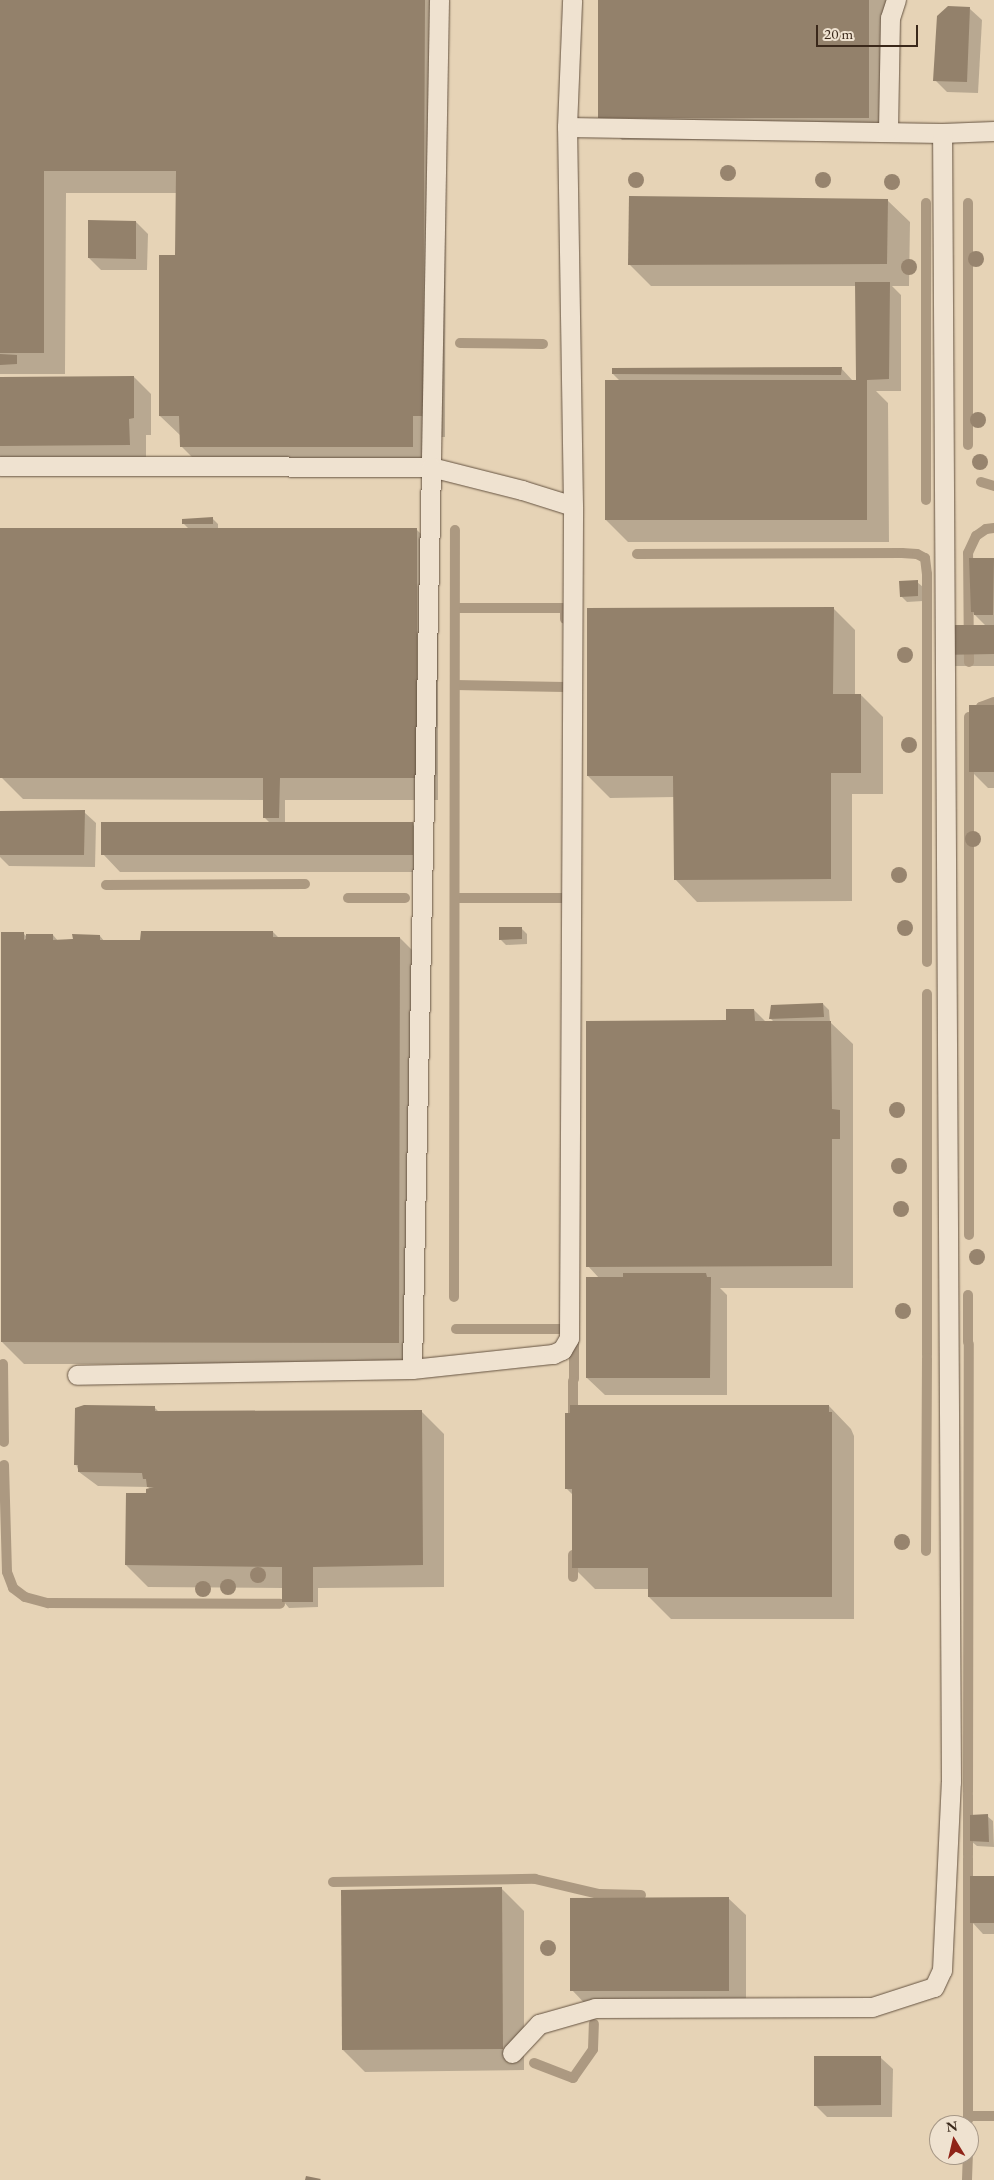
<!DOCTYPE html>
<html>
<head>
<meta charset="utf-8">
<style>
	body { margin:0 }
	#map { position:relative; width:994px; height:2180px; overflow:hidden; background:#e6d3b6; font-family:"EB Garamond",serif }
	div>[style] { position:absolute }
	.shadow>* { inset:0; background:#0003 }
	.stream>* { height:10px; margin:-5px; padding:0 5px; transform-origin:5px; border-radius:5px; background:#ac9981 }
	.building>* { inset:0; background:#93816b }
	.roads { filter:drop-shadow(0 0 1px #655341) drop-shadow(0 0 1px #655341) }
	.lane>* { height:19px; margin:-9.5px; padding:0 9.5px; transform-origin:9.5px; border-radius:9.5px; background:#efe2d0 }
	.trees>* { width:16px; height:16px; margin:-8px; border-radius:50%; background:#97846e }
	span { translate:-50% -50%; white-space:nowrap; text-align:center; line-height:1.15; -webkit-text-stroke:4px #efe2d0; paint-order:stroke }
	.north { position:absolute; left:929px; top:2115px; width:50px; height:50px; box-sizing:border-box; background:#efe2d0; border:1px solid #a79887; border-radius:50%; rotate:351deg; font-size:14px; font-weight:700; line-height:20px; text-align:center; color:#3a281a }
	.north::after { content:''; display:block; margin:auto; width:18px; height:22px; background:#8f2418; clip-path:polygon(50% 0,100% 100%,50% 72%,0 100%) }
	.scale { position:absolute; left:816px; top:25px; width:102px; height:22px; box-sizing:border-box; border:2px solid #3a281a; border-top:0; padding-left:6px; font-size:15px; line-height:18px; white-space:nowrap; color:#3a281a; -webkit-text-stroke:4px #efe2d0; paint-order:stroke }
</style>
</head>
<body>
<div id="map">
	<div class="shadow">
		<div style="clip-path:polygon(0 0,446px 0,445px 437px,434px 437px,435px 469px,203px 468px,181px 446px,181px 436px,160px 416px,176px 256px,177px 193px,66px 193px,65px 374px,0 374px)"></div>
		<div style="clip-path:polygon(599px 0,891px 0,890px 140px,622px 140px,599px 118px)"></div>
		<div style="clip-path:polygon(970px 9px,982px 20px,978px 93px,947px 92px,935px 80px)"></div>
		<div style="clip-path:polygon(887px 200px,910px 222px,909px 286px,892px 286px,901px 295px,901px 391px,876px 391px,888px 403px,889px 542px,628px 542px,606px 520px,620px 381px,613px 374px,841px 368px,853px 381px,857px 381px,857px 286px,651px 286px,629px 264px)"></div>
		<div style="clip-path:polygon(136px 222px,148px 234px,147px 270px,101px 270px,89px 258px)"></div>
		<div style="clip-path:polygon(134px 377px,151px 394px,151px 435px,146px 435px,146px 462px,0 463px,0 378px)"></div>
		<div style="clip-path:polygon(212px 518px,218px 524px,218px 529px,416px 529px,438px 551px,438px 800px,285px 800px,285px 823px,412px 824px,429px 841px,429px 872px,120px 872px,103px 854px,270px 823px,265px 818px,265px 800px,23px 799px,1px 777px,189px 529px,183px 523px)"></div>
		<div style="clip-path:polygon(970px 559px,994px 559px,994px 666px,952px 666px,940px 654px,986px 626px,972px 612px)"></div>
		<div style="clip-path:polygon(917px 582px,923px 587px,923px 601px,907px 602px,901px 596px)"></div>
		<div style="clip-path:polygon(833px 608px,855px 630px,855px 695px,861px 695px,883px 717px,883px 794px,852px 794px,852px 901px,697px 902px,675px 879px,675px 797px,610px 798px,588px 776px)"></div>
		<div style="clip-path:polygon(994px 707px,994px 788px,988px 788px,971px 771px)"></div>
		<div style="clip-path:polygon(0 812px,84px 812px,96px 823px,95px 867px,9px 866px,0 857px)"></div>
		<div style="clip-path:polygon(521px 928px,527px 934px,527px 944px,506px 945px,500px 939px)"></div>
		<div style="clip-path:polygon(273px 932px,279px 938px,400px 938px,422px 960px,421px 1364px,24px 1364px,2px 1342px,23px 933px,27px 937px,53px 935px,58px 941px,100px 936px,105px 942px,142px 942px)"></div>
		<div style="clip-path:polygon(823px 1004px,829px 1010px,830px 1022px,853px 1044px,853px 1288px,720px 1288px,727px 1295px,727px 1395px,605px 1395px,587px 1378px,599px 1278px,588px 1266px,727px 1022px,754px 1010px,766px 1022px,774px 1022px,770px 1018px)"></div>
		<div style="clip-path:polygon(829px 1406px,851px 1429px,854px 1436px,854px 1619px,671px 1619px,649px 1597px,649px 1589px,595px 1589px,573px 1567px,573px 1495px,566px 1488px)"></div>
		<div style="clip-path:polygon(154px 1407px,159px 1412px,422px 1412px,444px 1434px,444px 1587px,318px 1588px,318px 1607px,289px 1608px,284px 1602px,283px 1588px,148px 1587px,126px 1565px,147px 1495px,151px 1490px,148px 1487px,98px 1486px,79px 1472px,76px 1464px)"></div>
		<div style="clip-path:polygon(987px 1816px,993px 1821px,994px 1847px,977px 1846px,971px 1841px)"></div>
		<div style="clip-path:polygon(994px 1877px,994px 1934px,983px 1934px,972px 1922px)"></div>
		<div style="clip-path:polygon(501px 1888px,524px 1911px,524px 2070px,365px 2072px,343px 2050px)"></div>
		<div style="clip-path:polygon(728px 1898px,746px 1915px,746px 2007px,589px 2008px,572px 1990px)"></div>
		<div style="clip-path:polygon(881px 2058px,893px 2069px,892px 2117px,827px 2117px,815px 2105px)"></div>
	</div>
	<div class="stream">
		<div style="left:926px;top:203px;width:297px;rotate:90deg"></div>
		<div style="left:968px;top:203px;width:242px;rotate:90deg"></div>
		<div style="left:460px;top:343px;width:83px;rotate:0.7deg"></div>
		<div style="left:981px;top:482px;width:14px;rotate:17deg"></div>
		<div style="left:637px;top:554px;width:265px;rotate:-0.2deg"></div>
		<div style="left:902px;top:553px;width:15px;rotate:4deg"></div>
		<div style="left:917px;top:554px;width:9px;rotate:27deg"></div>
		<div style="left:925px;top:558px;width:16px;rotate:83deg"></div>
		<div style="left:927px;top:574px;width:388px;rotate:90deg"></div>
		<div style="left:455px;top:608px;width:110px"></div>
		<div style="left:565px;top:608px;width:11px;rotate:90deg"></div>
		<div style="left:969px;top:662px;width:109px;rotate:-90.5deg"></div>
		<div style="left:968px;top:553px;width:19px;rotate:-65deg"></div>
		<div style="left:976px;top:536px;width:12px;rotate:-35deg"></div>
		<div style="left:986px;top:529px;width:8px;rotate:-7deg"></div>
		<div style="left:455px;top:685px;width:110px;rotate:1deg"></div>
		<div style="left:978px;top:712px;width:6px;rotate:-59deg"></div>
		<div style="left:981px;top:707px;width:14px;rotate:-21deg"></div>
		<div style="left:106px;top:885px;width:199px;rotate:-0.3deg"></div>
		<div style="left:348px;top:898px;width:57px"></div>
		<div style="left:455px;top:898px;width:110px"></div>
		<div style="left:927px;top:994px;width:361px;rotate:90deg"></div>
		<div style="left:969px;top:1235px;width:518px;rotate:-90deg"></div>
		<div style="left:968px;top:1295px;width:47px;rotate:90deg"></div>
		<div style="left:454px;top:1297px;width:767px;rotate:-89.93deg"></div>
		<div style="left:456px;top:1329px;width:105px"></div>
		<div style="left:3px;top:1364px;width:78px;rotate:89.3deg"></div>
		<div style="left:574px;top:1379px;width:42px;rotate:-90deg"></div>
		<div style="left:573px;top:1418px;width:37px;rotate:-90deg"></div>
		<div style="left:4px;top:1465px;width:107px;rotate:88.4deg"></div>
		<div style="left:7px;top:1572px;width:17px;rotate:69deg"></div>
		<div style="left:13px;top:1588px;width:15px;rotate:37deg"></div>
		<div style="left:25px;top:1597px;width:24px;rotate:15deg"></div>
		<div style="left:48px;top:1603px;width:232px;rotate:0.2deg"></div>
		<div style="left:926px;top:1551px;width:193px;rotate:-89.7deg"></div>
		<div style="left:573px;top:1577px;width:22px;rotate:-90deg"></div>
		<div style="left:968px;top:1792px;width:448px;rotate:-89.9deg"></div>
		<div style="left:968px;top:1855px;width:60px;rotate:-90deg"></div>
		<div style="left:333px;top:1882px;width:202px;rotate:-0.9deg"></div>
		<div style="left:535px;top:1879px;width:66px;rotate:13.2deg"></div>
		<div style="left:599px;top:1894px;width:42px;rotate:1.4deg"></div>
		<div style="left:534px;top:2063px;width:42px;rotate:21deg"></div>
		<div style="left:573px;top:2078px;width:35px;rotate:-55deg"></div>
		<div style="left:593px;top:2049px;width:25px;rotate:-88deg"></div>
		<div style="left:971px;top:2116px;width:23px"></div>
		<div style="left:968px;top:2120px;width:262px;rotate:-90deg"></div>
		<div style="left:967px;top:2180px;width:25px;rotate:-88deg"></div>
	</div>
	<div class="building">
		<div style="clip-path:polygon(0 0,425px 0,423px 416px,413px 416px,413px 447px,180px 447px,179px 416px,159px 416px,159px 255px,175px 255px,176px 171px,44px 171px,44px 353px,0 353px)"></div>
		<div style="clip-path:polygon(598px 0,869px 0,869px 118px,598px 118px)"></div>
		<div style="clip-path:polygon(948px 6px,970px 7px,967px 82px,933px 81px,937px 16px)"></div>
		<div style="clip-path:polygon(629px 196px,888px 199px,887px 264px,628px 265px)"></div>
		<div style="clip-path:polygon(88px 220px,136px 221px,136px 259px,88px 258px)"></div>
		<div style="clip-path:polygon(855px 282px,890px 282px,889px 379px,867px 380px,867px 520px,605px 520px,605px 380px,856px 380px)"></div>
		<div style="clip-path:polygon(0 354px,17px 355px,17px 364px,0 365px)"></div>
		<div style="clip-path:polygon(842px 367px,841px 375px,612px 374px,612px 368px)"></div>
		<div style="clip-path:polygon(134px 376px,134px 418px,129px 419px,130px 445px,0 446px,0 377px)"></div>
		<div style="clip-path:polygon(213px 517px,213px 524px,182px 524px,182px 519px)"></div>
		<div style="clip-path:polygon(0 528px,417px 528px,417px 778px,280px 778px,279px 818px,263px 818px,263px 778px,0 778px)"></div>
		<div style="clip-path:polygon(969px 558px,994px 558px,993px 615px,974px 615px,974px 612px,971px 612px)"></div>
		<div style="clip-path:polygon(918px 580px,918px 596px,900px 597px,899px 581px)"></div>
		<div style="clip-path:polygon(834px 607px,833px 694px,861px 694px,861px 773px,831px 773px,831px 879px,674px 880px,673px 776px,587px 776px,587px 608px)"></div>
		<div style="clip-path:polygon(938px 625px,994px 625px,994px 654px,939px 655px)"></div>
		<div style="clip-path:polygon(969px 705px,994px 705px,994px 772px,969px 772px)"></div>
		<div style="clip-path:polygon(85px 810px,84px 855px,0 855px,0 811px)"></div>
		<div style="clip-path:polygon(101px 822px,413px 822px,413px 855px,101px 855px)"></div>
		<div style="clip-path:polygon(499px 927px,522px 927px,522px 939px,499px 940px)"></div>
		<div style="clip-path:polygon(141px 931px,273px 931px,273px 937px,400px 937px,399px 1343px,1px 1342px,1px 932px,24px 932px,24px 940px,26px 939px,26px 934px,53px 934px,53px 940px,73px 939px,72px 934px,100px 935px,100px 940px,140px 940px)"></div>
		<div style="clip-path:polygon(823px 1003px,824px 1017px,769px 1019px,771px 1005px)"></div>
		<div style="clip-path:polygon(726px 1009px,754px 1009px,755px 1021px,831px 1021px,832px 1109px,840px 1110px,840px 1139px,832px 1139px,832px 1266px,586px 1267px,586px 1021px,726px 1020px)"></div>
		<div style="clip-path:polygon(623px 1273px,706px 1273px,707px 1277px,711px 1277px,710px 1378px,586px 1378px,586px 1277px,623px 1277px)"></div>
		<div style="clip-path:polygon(84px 1405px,155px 1406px,155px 1411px,422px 1410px,423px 1565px,313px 1567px,313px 1602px,282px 1602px,282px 1567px,125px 1565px,126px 1493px,146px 1493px,146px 1489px,154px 1487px,147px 1487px,146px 1479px,143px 1479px,142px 1473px,78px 1472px,78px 1465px,74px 1465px,75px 1408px)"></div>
		<div style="clip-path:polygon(570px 1405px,829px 1405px,829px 1412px,832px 1412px,832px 1597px,648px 1597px,648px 1568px,572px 1568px,572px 1489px,565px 1489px,565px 1413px,570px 1413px)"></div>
		<div style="clip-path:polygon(988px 1814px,989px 1842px,970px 1841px,970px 1815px)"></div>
		<div style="clip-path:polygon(970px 1876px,994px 1876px,994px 1923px,970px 1923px)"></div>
		<div style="clip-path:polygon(502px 1887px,503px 2049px,342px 2050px,341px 1890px)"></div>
		<div style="clip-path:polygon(729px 1897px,729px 1991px,570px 1991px,570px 1898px)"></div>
		<div style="clip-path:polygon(814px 2056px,881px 2056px,881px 2105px,814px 2106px)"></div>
		<div style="clip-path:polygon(306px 2176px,321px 2179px,320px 2180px,305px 2180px)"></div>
	</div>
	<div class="roads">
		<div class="lane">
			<div style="left:439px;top:0;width:467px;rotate:91deg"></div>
			<div style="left:431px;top:467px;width:94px;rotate:14.2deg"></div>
			<div style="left:522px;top:490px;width:53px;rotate:17.4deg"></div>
			<div style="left:567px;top:127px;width:375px;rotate:0.9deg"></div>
			<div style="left:942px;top:133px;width:52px;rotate:-2.2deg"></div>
			<div style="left:888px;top:131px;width:113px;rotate:-89deg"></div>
			<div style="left:890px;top:18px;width:19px;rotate:-72deg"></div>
			<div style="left:0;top:466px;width:431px;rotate:0.1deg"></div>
			<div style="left:431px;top:467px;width:902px;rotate:91.21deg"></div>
			<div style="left:412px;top:1369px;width:335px;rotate:179deg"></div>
			<div style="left:412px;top:1369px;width:142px;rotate:-6.1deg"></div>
			<div style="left:553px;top:1354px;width:10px;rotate:-24deg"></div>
			<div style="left:562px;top:1350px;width:14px;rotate:-60deg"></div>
			<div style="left:569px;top:1338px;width:832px;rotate:-89.72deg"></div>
			<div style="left:573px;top:506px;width:379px;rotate:-90.9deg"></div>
			<div style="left:567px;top:127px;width:127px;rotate:-87.7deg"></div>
			<div style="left:512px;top:2053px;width:40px;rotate:-47deg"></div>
			<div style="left:539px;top:2024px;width:58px;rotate:-15.9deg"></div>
			<div style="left:595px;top:2008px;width:277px;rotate:-0.2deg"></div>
			<div style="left:872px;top:2007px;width:65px;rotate:-17.9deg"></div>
			<div style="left:934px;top:1987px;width:19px;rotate:-65deg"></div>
			<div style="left:942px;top:1970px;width:188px;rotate:-87.3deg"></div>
			<div style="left:951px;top:1782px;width:1649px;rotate:-90.31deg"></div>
		</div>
	</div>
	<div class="trees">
		<div style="left:728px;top:173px"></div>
		<div style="left:636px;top:180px"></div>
		<div style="left:823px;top:180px"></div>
		<div style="left:892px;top:182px"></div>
		<div style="left:976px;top:259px"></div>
		<div style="left:909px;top:267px"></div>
		<div style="left:978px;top:420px"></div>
		<div style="left:980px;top:462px"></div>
		<div style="left:905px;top:655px"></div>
		<div style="left:909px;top:745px"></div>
		<div style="left:973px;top:839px"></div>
		<div style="left:899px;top:875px"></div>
		<div style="left:905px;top:928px"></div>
		<div style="left:897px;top:1110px"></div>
		<div style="left:899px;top:1166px"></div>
		<div style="left:901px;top:1209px"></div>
		<div style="left:977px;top:1257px"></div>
		<div style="left:903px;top:1311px"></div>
		<div style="left:902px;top:1542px"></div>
		<div style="left:258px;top:1575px"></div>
		<div style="left:228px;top:1587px"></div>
		<div style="left:203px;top:1589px"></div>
		<div style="left:548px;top:1948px"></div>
	</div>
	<div class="north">N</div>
	<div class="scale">20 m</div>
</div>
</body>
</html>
